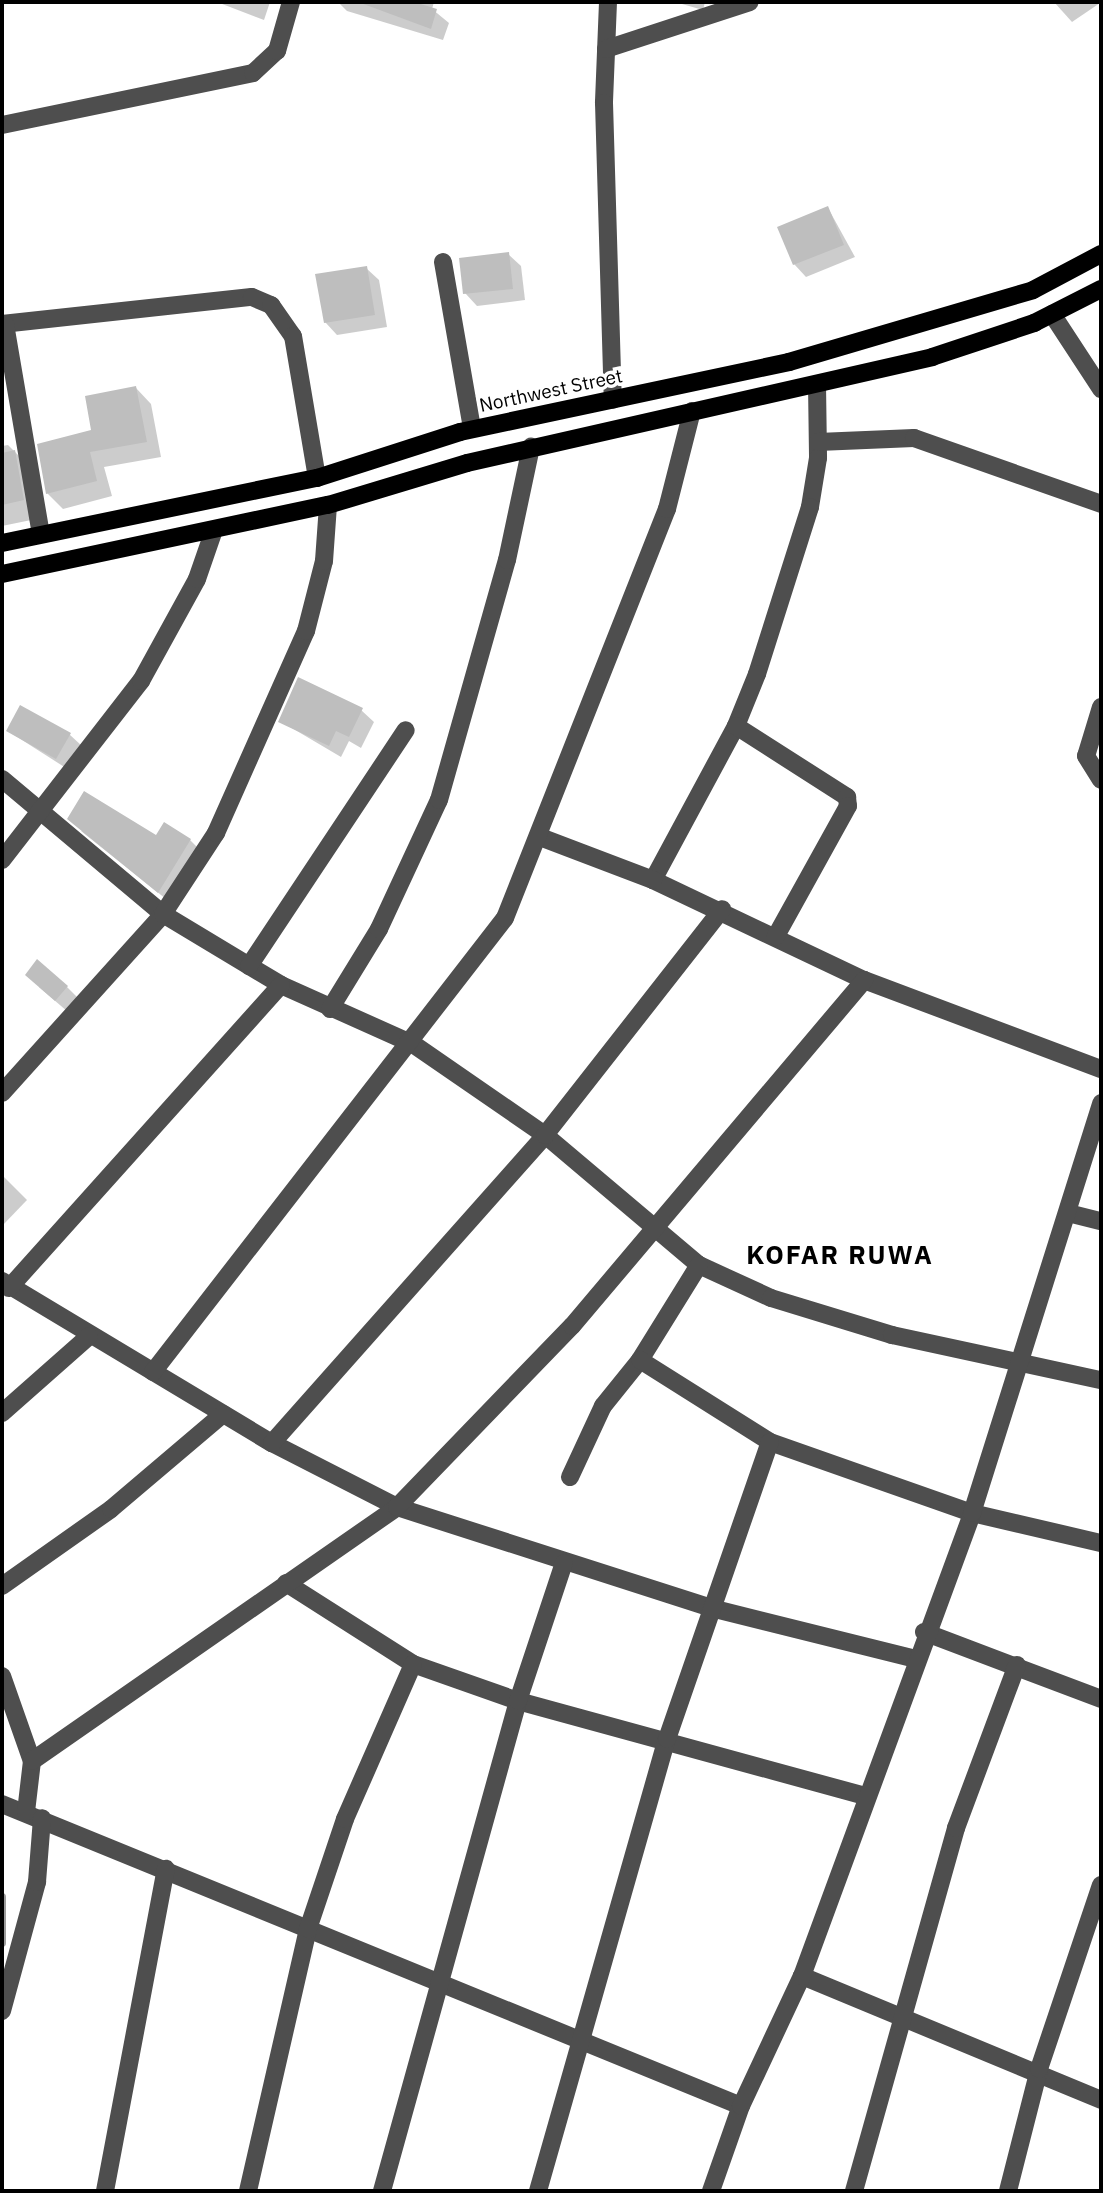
<!DOCTYPE html>
<html>
<head>
<meta charset="utf-8">
<style>
	body { margin:0 }
	#map { position:relative; width:1103px; height:2193px; overflow:hidden; background:#fff; font-family:"IBM Plex Sans",sans-serif }
	div>[style] { position:absolute }
	.shadow>* { inset:0; background:#0003 }
	.stream>* { height:8px; margin:-4px; padding:0 4px; transform-origin:4px; border-radius:4px; background:#9c9c9c }
	.building>* { inset:0; background:#bebebe }
	.minor>* { height:18px; margin:-9px; padding:0 9px; transform-origin:9px; border-radius:9px; background:#4e4e4e }
	.major>* { height:18px; margin:-9px; padding:0 9px; transform-origin:9px; border-radius:9px; background:#000 }
	span { translate:-50% -50%; white-space:nowrap; text-align:center; line-height:1.15; -webkit-text-stroke:7px #fff; paint-order:stroke }
	.street-label { font-size:19px; color:#000 }
	.district-label { font-size:26px; color:#000; font-weight:700; letter-spacing:2px }
	.frame { position:absolute; inset:0; border:4px solid #000; pointer-events:none }
</style>
</head>
<body>
<div id="map">
	<div class="shadow">
		<div style="clip-path:polygon(217px 2px,270px 2px,264px 20px)"></div>
		<div style="clip-path:polygon(338px 2px,434px 2px,432px 9px,449px 23px,443px 40px,347px 11px)"></div>
		<div style="clip-path:polygon(675px 2px,705px 2px,703px 10px)"></div>
		<div style="clip-path:polygon(1054px 2px,1099px 2px,1100px 3px,1072px 22px)"></div>
		<div style="clip-path:polygon(828px 208px,855px 257px,806px 277px,794px 264px)"></div>
		<div style="clip-path:polygon(508px 254px,521px 266px,525px 300px,477px 306px,465px 293px)"></div>
		<div style="clip-path:polygon(366px 268px,379px 280px,387px 327px,337px 335px,325px 322px)"></div>
		<div style="clip-path:polygon(136px 388px,151px 404px,161px 457px,104px 467px,112px 496px,63px 509px,47px 493px)"></div>
		<div style="clip-path:polygon(8px 445px,33px 470px,41px 518px,2px 526px,2px 446px)"></div>
		<div style="clip-path:polygon(361px 710px,374px 722px,361px 748px,349px 741px,341px 757px,280px 721px)"></div>
		<div style="clip-path:polygon(8px 731px,69px 734px,82px 746px,69px 770px)"></div>
		<div style="clip-path:polygon(81px 831px,190px 840px,202px 852px,171px 903px)"></div>
		<div style="clip-path:polygon(39px 987px,67px 987px,79px 999px,68px 1012px)"></div>
		<div style="clip-path:polygon(2px 1175px,27px 1200px,2px 1226px)"></div>
	</div>
	<div class="stream">
		<div style="left:2px;top:1897px;width:46px;rotate:90deg"></div>
	</div>
	<div class="building">
		<div style="clip-path:polygon(358px 2px,414px 2px,437px 9px,431px 29px)"></div>
		<div style="clip-path:polygon(828px 206px,844px 245px,793px 265px,777px 227px)"></div>
		<div style="clip-path:polygon(509px 252px,513px 289px,463px 294px,459px 258px)"></div>
		<div style="clip-path:polygon(367px 266px,375px 315px,324px 323px,315px 274px)"></div>
		<div style="clip-path:polygon(136px 386px,147px 442px,90px 452px,97px 481px,46px 494px,37px 444px,91px 430px,85px 396px)"></div>
		<div style="clip-path:polygon(15px 450px,24px 500px,2px 505px,2px 453px)"></div>
		<div style="clip-path:polygon(298px 677px,363px 708px,349px 737px,336px 731px,329px 746px,278px 722px)"></div>
		<div style="clip-path:polygon(20px 705px,71px 733px,56px 759px,6px 731px)"></div>
		<div style="clip-path:polygon(84px 791px,156px 835px,164px 822px,191px 839px,158px 893px,67px 819px)"></div>
		<div style="clip-path:polygon(37px 959px,68px 986px,55px 1001px,25px 975px)"></div>
	</div>
	<div class="minor">
		<div style="left:608px;top:2px;width:101px;rotate:92.3deg"></div>
		<div style="left:604px;top:103px;width:297px;rotate:88.3deg"></div>
		<div style="left:606px;top:49px;width:151px;rotate:-18.1deg"></div>
		<div style="left:2px;top:125px;width:256px;rotate:-11.7deg"></div>
		<div style="left:253px;top:73px;width:33px;rotate:-43deg"></div>
		<div style="left:277px;top:51px;width:51px;rotate:-74.1deg"></div>
		<div style="left:443px;top:262px;width:169px;rotate:80.1deg"></div>
		<div style="left:1052px;top:314px;width:90px;rotate:56.8deg"></div>
		<div style="left:2px;top:324px;width:251px;rotate:-6.2deg"></div>
		<div style="left:252px;top:297px;width:21px;rotate:23deg"></div>
		<div style="left:271px;top:305px;width:38px;rotate:55deg"></div>
		<div style="left:293px;top:336px;width:144px;rotate:80.4deg"></div>
		<div style="left:5px;top:324px;width:213px;rotate:80.3deg"></div>
		<div style="left:817px;top:384px;width:74px;rotate:89.2deg"></div>
		<div style="left:818px;top:458px;width:50px;rotate:99.3deg"></div>
		<div style="left:810px;top:507px;width:175px;rotate:107.6deg"></div>
		<div style="left:757px;top:674px;width:56px;rotate:112deg"></div>
		<div style="left:736px;top:726px;width:175px;rotate:118.3deg"></div>
		<div style="left:653px;top:880px;width:233px;rotate:25.4deg"></div>
		<div style="left:864px;top:980px;width:253px;rotate:20.6deg"></div>
		<div style="left:818px;top:442px;width:96px;rotate:-2.4deg"></div>
		<div style="left:914px;top:438px;width:198px;rotate:19.4deg"></div>
		<div style="left:1101px;top:707px;width:51px;rotate:107deg"></div>
		<div style="left:1086px;top:756px;width:28px;rotate:58deg"></div>
		<div style="left:736px;top:726px;width:132px;rotate:32.6deg"></div>
		<div style="left:847px;top:797px;width:9px;rotate:84deg"></div>
		<div style="left:848px;top:806px;width:149px;rotate:119deg"></div>
		<div style="left:2px;top:779px;width:210px;rotate:40deg"></div>
		<div style="left:163px;top:914px;width:138px;rotate:31deg"></div>
		<div style="left:281px;top:985px;width:145px;rotate:24.1deg"></div>
		<div style="left:413px;top:1044px;width:160px;rotate:34.6deg"></div>
		<div style="left:545px;top:1135px;width:202px;rotate:40.2deg"></div>
		<div style="left:699px;top:1265px;width:79px;rotate:24.6deg"></div>
		<div style="left:771px;top:1298px;width:127px;rotate:17deg"></div>
		<div style="left:892px;top:1335px;width:214px;rotate:12.2deg"></div>
		<div style="left:540px;top:837px;width:121px;rotate:20.8deg"></div>
		<div style="left:2px;top:860px;width:227px;rotate:-52.2deg"></div>
		<div style="left:141px;top:681px;width:116px;rotate:-61.2deg"></div>
		<div style="left:197px;top:579px;width:52px;rotate:-70.9deg"></div>
		<div style="left:249px;top:966px;width:283px;rotate:-56.4deg"></div>
		<div style="left:330px;top:1009px;width:94px;rotate:-58.5deg"></div>
		<div style="left:379px;top:929px;width:142px;rotate:-65.1deg"></div>
		<div style="left:439px;top:800px;width:249px;rotate:-74.2deg"></div>
		<div style="left:507px;top:560px;width:116px;rotate:-78deg"></div>
		<div style="left:2px;top:1093px;width:241px;rotate:-48deg"></div>
		<div style="left:163px;top:914px;width:97px;rotate:-56.8deg"></div>
		<div style="left:216px;top:833px;width:221px;rotate:-66deg"></div>
		<div style="left:306px;top:631px;width:72px;rotate:-75.6deg"></div>
		<div style="left:324px;top:561px;width:56px;rotate:-85.9deg"></div>
		<div style="left:1068px;top:1213px;width:34px;rotate:14deg"></div>
		<div style="left:2px;top:1281px;width:315px;rotate:31deg"></div>
		<div style="left:272px;top:1443px;width:140px;rotate:27.1deg"></div>
		<div style="left:397px;top:1507px;width:334px;rotate:17.8deg"></div>
		<div style="left:715px;top:1609px;width:207px;rotate:14deg"></div>
		<div style="left:9px;top:1288px;width:407px;rotate:-48.1deg"></div>
		<div style="left:640px;top:1360px;width:112px;rotate:-58.2deg"></div>
		<div style="left:153px;top:1372px;width:574px;rotate:-52.21deg"></div>
		<div style="left:505px;top:918px;width:440px;rotate:-68.4deg"></div>
		<div style="left:667px;top:509px;width:101px;rotate:-75.7deg"></div>
		<div style="left:2px;top:1413px;width:116px;rotate:-41.5deg"></div>
		<div style="left:272px;top:1443px;width:412px;rotate:-48.4deg"></div>
		<div style="left:545px;top:1135px;width:287px;rotate:-51.9deg"></div>
		<div style="left:570px;top:1477px;width:78px;rotate:-65.1deg"></div>
		<div style="left:603px;top:1406px;width:59px;rotate:-51.2deg"></div>
		<div style="left:640px;top:1360px;width:154px;rotate:32.2deg"></div>
		<div style="left:770px;top:1442px;width:214px;rotate:19.4deg"></div>
		<div style="left:972px;top:1513px;width:132px;rotate:13.1deg"></div>
		<div style="left:286px;top:1583px;width:151px;rotate:32.5deg"></div>
		<div style="left:413px;top:1664px;width:111px;rotate:19.4deg"></div>
		<div style="left:518px;top:1701px;width:360px;rotate:15.3deg"></div>
		<div style="left:2px;top:1586px;width:133px;rotate:-35.2deg"></div>
		<div style="left:111px;top:1509px;width:147px;rotate:-40.3deg"></div>
		<div style="left:924px;top:1632px;width:189px;rotate:20.7deg"></div>
		<div style="left:2px;top:1676px;width:90px;rotate:70.6deg"></div>
		<div style="left:2px;top:1804px;width:798px;rotate:22.23deg"></div>
		<div style="left:26px;top:1812px;width:51px;rotate:-83.3deg"></div>
		<div style="left:32px;top:1761px;width:445px;rotate:-34.8deg"></div>
		<div style="left:397px;top:1507px;width:252px;rotate:-46deg"></div>
		<div style="left:572px;top:1326px;width:453px;rotate:-49.8deg"></div>
		<div style="left:802px;top:1976px;width:324px;rotate:22.5deg"></div>
		<div style="left:2px;top:2011px;width:134px;rotate:-74.8deg"></div>
		<div style="left:37px;top:1882px;width:64px;rotate:-85.5deg"></div>
		<div style="left:105px;top:2191px;width:328px;rotate:-79.3deg"></div>
		<div style="left:248px;top:2191px;width:269px;rotate:-77.1deg"></div>
		<div style="left:308px;top:1929px;width:116px;rotate:-71.4deg"></div>
		<div style="left:345px;top:1819px;width:169px;rotate:-66.3deg"></div>
		<div style="left:382px;top:2191px;width:509px;rotate:-74.49deg"></div>
		<div style="left:518px;top:1701px;width:145px;rotate:-71.6deg"></div>
		<div style="left:538px;top:2191px;width:470px;rotate:-74.1deg"></div>
		<div style="left:667px;top:1739px;width:314px;rotate:-70.9deg"></div>
		<div style="left:711px;top:2191px;width:90px;rotate:-70.6deg"></div>
		<div style="left:741px;top:2106px;width:144px;rotate:-64.9deg"></div>
		<div style="left:802px;top:1976px;width:493px;rotate:-69.8deg"></div>
		<div style="left:972px;top:1513px;width:430px;rotate:-72.5deg"></div>
		<div style="left:854px;top:2191px;width:377px;rotate:-74.3deg"></div>
		<div style="left:956px;top:1828px;width:174px;rotate:-69.5deg"></div>
		<div style="left:1008px;top:2191px;width:126px;rotate:-75.7deg"></div>
		<div style="left:1039px;top:2069px;width:194px;rotate:-71.4deg"></div>
	</div>
	<div class="major">
		<div style="left:2px;top:543px;width:322px;rotate:-11.7deg"></div>
		<div style="left:317px;top:478px;width:150px;rotate:-17.8deg"></div>
		<div style="left:460px;top:432px;width:336px;rotate:-12deg"></div>
		<div style="left:789px;top:362px;width:254px;rotate:-16.4deg"></div>
		<div style="left:1033px;top:290px;width:77px;rotate:-27.9deg"></div>
		<div style="left:2px;top:574px;width:333px;rotate:-12deg"></div>
		<div style="left:328px;top:505px;width:145px;rotate:-16.8deg"></div>
		<div style="left:467px;top:463px;width:477px;rotate:-12.8deg"></div>
		<div style="left:932px;top:357px;width:108px;rotate:-18.4deg"></div>
		<div style="left:1034px;top:323px;width:75px;rotate:-26.9deg"></div>
	</div>
	<div class="street-label">
		<span style="left:551px;top:391px;rotate:-12deg">Northwest Street</span>
	</div>
	<div class="district-label">
		<span style="left:840px;top:1255px">KOFAR RUWA</span>
	</div>
	<div class="frame"></div>
</div>
</body>
</html>
